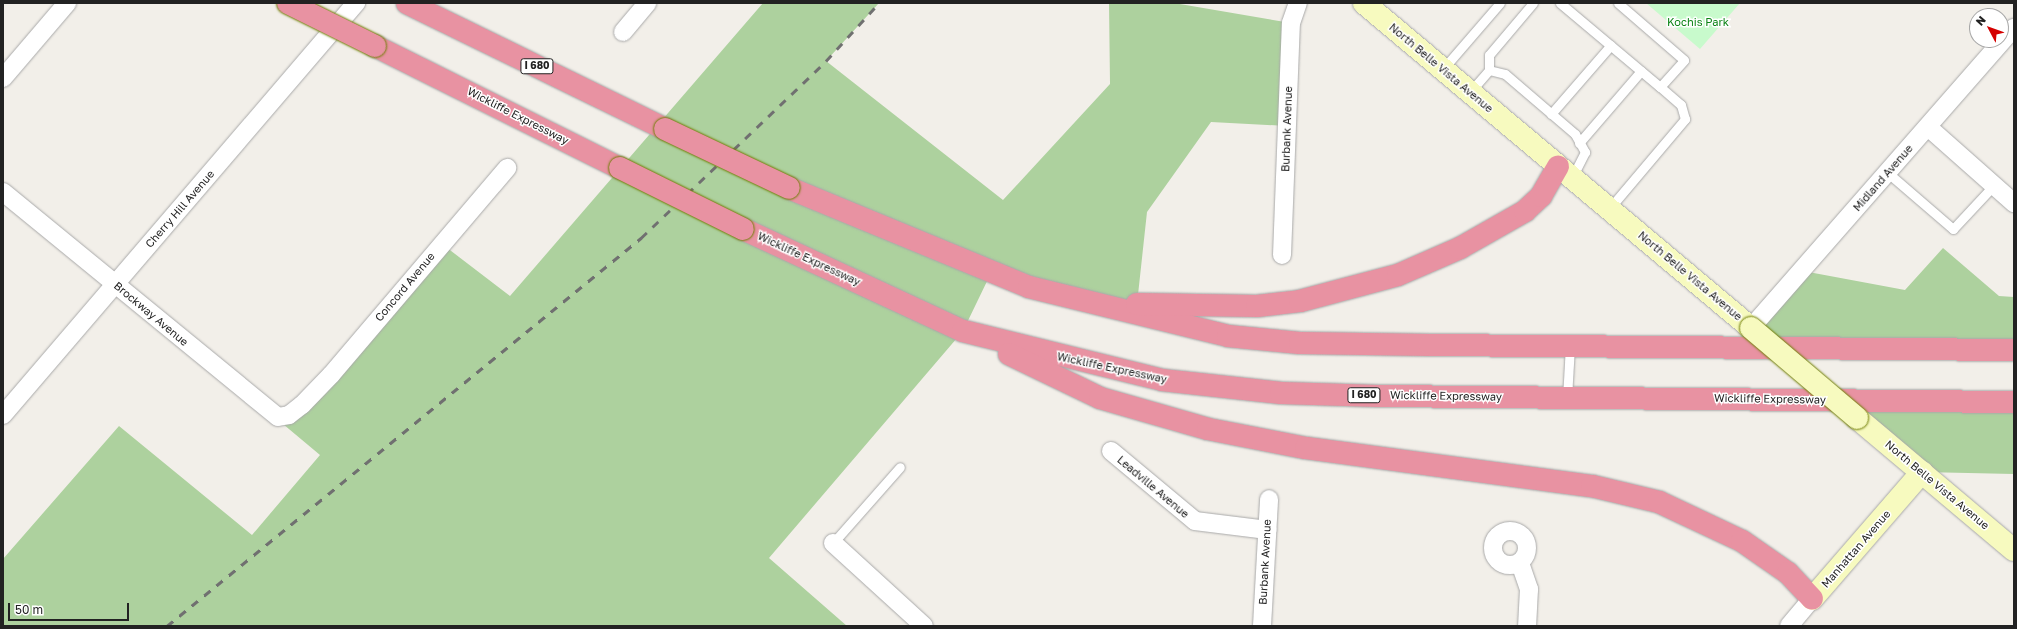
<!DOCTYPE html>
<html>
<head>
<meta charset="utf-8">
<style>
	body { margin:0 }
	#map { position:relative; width:2017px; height:629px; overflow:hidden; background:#f2efe9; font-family:"Golos Text",sans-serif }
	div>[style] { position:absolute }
	.forest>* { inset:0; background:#add19e }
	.park>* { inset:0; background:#c8facc }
	.roads { filter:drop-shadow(0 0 1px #a9a9a9) drop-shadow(0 0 1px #a9a9a9) }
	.lane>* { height:9px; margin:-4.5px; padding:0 4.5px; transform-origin:4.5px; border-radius:4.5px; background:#fff }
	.street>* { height:18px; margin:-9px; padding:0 9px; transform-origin:9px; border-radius:9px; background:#fff }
	.street>.ring { margin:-9px; padding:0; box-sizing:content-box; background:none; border:18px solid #fff; border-radius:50% }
	.secondary>* { height:22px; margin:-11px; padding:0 11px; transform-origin:11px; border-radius:11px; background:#f7fabf }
	.highway>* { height:22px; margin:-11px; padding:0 11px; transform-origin:11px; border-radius:11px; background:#e892a2 }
	.rail>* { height:3px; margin-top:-1.5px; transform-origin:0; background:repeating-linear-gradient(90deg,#707070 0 8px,transparent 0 16px) }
	.bridges { filter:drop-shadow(0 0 1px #707d05) drop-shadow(0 0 1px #707d05) }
	.secondary-bridge>* { height:22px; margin:-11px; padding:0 11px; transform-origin:11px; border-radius:11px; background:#f7fabf }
	.highway-bridge>* { height:22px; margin:-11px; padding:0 11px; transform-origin:11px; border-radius:11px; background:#e892a2 }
	span { translate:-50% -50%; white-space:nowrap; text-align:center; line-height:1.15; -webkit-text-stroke:3px #fff; paint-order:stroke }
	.shield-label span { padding:1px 3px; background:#fff; border:1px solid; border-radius:3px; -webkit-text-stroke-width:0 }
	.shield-label { font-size:10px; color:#222; font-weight:700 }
	.park-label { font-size:11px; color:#0c8416 }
	.street-label { font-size:11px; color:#222 }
	.frame { position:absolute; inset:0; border:4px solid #222; pointer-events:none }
	.north { position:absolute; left:1969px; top:8px; width:40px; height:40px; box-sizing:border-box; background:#fff; border:1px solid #a7a7a7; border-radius:50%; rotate:311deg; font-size:11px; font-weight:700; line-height:16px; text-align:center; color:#222 }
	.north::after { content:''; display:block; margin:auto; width:14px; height:18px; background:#d40000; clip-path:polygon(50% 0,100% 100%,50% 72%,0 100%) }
	.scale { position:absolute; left:8px; top:603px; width:121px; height:18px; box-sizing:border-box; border:2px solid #222; border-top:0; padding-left:5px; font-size:12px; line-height:14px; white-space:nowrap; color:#222; -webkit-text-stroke:3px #fff; paint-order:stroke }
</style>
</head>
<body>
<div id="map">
	<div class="forest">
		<div style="clip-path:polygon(763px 3px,879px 3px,826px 61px,1003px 200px,1110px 84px,1109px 3px,1174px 3px,1291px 23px,1287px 126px,1211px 122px,1147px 212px,1137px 304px,991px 273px,963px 331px,769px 558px,847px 626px,3px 626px,3px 559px,119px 426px,252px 535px,320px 455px,271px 414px,283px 416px,442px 244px,510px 296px)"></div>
		<div style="clip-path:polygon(1943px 248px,1999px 296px,2014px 297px,2014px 350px,1772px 348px,1751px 328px,1803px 271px,1905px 290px)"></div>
		<div style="clip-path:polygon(1835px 400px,2014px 402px,2014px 474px,1922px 472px)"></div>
	</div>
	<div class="park">
		<div style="clip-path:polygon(1646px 3px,1740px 3px,1700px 49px)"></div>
	</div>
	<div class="roads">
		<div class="lane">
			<div style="left:1560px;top:3px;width:131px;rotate:40deg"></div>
			<div style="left:1660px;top:87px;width:36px;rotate:-48deg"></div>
			<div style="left:1684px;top:60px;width:87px;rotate:-139.2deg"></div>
			<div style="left:1443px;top:69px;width:87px;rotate:-49.2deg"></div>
			<div style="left:1489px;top:70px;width:16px;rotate:14deg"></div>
			<div style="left:1505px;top:74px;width:92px;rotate:40.6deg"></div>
			<div style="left:1575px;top:134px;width:21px;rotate:61deg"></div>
			<div style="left:1585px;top:152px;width:29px;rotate:117deg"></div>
			<div style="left:1470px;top:92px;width:29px;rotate:-49deg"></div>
			<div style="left:1489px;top:70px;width:15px;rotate:-90deg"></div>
			<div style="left:1489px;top:55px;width:68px;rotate:-49.8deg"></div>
			<div style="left:1551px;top:114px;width:91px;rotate:-49deg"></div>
			<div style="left:1579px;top:143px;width:95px;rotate:-49.3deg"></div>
			<div style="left:1888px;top:173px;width:86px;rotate:40.7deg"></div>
			<div style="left:1953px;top:229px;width:60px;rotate:-47deg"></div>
			<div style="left:1609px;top:209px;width:118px;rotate:-49.8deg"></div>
			<div style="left:1685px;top:119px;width:15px;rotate:-106deg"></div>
			<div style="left:1681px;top:105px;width:28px;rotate:-139deg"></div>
			<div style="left:1567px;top:398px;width:52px;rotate:-86.7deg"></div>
			<div style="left:833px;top:543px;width:101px;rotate:-48.6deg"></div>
		</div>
		<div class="street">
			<div style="left:623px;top:32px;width:38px;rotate:-50deg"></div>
			<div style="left:3px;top:78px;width:99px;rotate:-49.5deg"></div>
			<div style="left:1928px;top:127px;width:115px;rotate:41.5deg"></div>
			<div style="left:3px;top:192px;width:355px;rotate:39.3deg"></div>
			<div style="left:278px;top:417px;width:11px;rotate:-10deg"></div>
			<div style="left:289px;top:415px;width:16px;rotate:-38deg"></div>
			<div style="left:302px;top:405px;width:42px;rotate:-46deg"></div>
			<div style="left:331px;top:375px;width:272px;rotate:-49.6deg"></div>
			<div style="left:1282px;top:255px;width:232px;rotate:-87.8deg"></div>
			<div style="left:1291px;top:23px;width:21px;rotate:-71deg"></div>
			<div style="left:1751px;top:328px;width:399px;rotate:-48.8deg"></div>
			<div style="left:3px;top:415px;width:543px;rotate:-49.41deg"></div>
			<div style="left:1111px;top:451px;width:109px;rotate:39.8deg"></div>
			<div style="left:1195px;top:521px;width:73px;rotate:7.1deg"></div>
			<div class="ring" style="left:1493px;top:531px;width:16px;height:16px"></div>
			<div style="left:833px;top:543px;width:123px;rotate:42.4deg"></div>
			<div style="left:1520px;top:563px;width:28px;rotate:71deg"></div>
			<div style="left:1529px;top:589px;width:37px;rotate:93deg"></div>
			<div style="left:1262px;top:626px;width:127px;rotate:-86.8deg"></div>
			<div style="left:1789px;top:626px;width:35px;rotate:-50deg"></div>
		</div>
		<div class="secondary">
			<div style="left:1364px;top:3px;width:505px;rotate:40.02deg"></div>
			<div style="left:1857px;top:418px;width:205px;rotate:40.1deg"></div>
			<div style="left:1812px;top:599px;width:168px;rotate:-49.1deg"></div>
		</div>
		<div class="highway">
			<div style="left:407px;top:3px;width:287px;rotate:26deg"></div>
			<div style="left:375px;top:46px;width:274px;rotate:26.5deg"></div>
			<div style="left:789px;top:188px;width:260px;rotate:22.4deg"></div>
			<div style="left:1029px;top:287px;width:205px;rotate:13.8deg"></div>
			<div style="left:1228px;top:336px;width:72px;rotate:5.6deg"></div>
			<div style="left:1300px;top:343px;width:130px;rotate:0.9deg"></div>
			<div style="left:1430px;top:345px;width:584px;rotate:0.49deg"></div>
			<div style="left:743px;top:229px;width:242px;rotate:24.9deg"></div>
			<div style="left:963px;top:331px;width:205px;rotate:13.8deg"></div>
			<div style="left:1162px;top:380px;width:120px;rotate:6.2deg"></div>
			<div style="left:1281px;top:393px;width:97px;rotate:1.8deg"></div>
			<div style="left:1378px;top:396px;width:636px;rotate:0.54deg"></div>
			<div style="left:1137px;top:304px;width:120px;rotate:1deg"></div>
			<div style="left:1257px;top:306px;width:43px;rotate:-6.6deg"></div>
			<div style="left:1300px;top:301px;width:101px;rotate:-14.9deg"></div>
			<div style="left:1398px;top:275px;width:68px;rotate:-23.5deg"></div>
			<div style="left:1460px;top:248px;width:75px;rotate:-29.6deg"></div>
			<div style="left:1525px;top:211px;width:22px;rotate:-43deg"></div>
			<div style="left:1541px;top:196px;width:34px;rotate:-60deg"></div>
			<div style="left:1009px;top:354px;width:101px;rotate:25.8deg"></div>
			<div style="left:1100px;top:398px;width:112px;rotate:16deg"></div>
			<div style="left:1208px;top:429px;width:100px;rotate:11deg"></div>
			<div style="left:1306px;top:448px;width:289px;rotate:7.6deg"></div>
			<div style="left:1592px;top:486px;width:69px;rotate:13.4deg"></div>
			<div style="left:1659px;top:502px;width:92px;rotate:25.2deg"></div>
			<div style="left:1742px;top:541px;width:56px;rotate:34.8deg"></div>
			<div style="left:1788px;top:573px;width:35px;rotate:47deg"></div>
		</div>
	</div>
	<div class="rail">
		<div style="left:167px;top:626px;width:613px;rotate:-39.3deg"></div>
		<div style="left:641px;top:238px;width:256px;rotate:-43.7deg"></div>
		<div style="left:826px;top:61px;width:79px;rotate:-47.6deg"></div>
	</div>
	<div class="bridges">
		<div class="secondary-bridge">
			<div style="left:1751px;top:328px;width:139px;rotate:40.3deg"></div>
		</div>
		<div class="highway-bridge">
			<div style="left:288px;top:3px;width:97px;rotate:26.3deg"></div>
			<div style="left:665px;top:129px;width:137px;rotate:25.4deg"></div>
			<div style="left:620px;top:168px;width:137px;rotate:26.4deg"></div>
		</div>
	</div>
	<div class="shield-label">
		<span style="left:537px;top:66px">I 680</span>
		<span style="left:1364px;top:395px">I 680</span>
	</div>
	<div class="park-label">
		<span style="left:1698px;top:22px">Kochis Park</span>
	</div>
	<div class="street-label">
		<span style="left:1441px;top:68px;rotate:40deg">North Belle Vista Avenue</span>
		<span style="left:518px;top:116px;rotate:27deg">Wickliffe Expressway</span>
		<span style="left:1287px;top:129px;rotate:-88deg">Burbank Avenue</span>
		<span style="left:1883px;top:178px;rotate:-49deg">Midland Avenue</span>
		<span style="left:180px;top:209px;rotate:-49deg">Cherry Hill Avenue</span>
		<span style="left:809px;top:259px;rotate:25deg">Wickliffe Expressway</span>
		<span style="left:1690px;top:276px;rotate:40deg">North Belle Vista Avenue</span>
		<span style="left:405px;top:287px;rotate:-50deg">Concord Avenue</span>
		<span style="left:151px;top:314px;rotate:40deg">Brockway Avenue</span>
		<span style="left:1112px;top:368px;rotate:12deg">Wickliffe Expressway</span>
		<span style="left:1446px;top:396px;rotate:1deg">Wickliffe Expressway</span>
		<span style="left:1770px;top:399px;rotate:1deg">Wickliffe Expressway</span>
		<span style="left:1937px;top:485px;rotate:40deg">North Belle Vista Avenue</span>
		<span style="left:1153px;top:487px;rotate:40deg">Leadville Avenue</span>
		<span style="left:1856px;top:549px;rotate:-49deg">Manhattan Avenue</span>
		<span style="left:1265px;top:562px;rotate:-87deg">Burbank Avenue</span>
	</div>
	<div class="frame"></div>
	<div class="north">N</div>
	<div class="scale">50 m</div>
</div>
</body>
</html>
